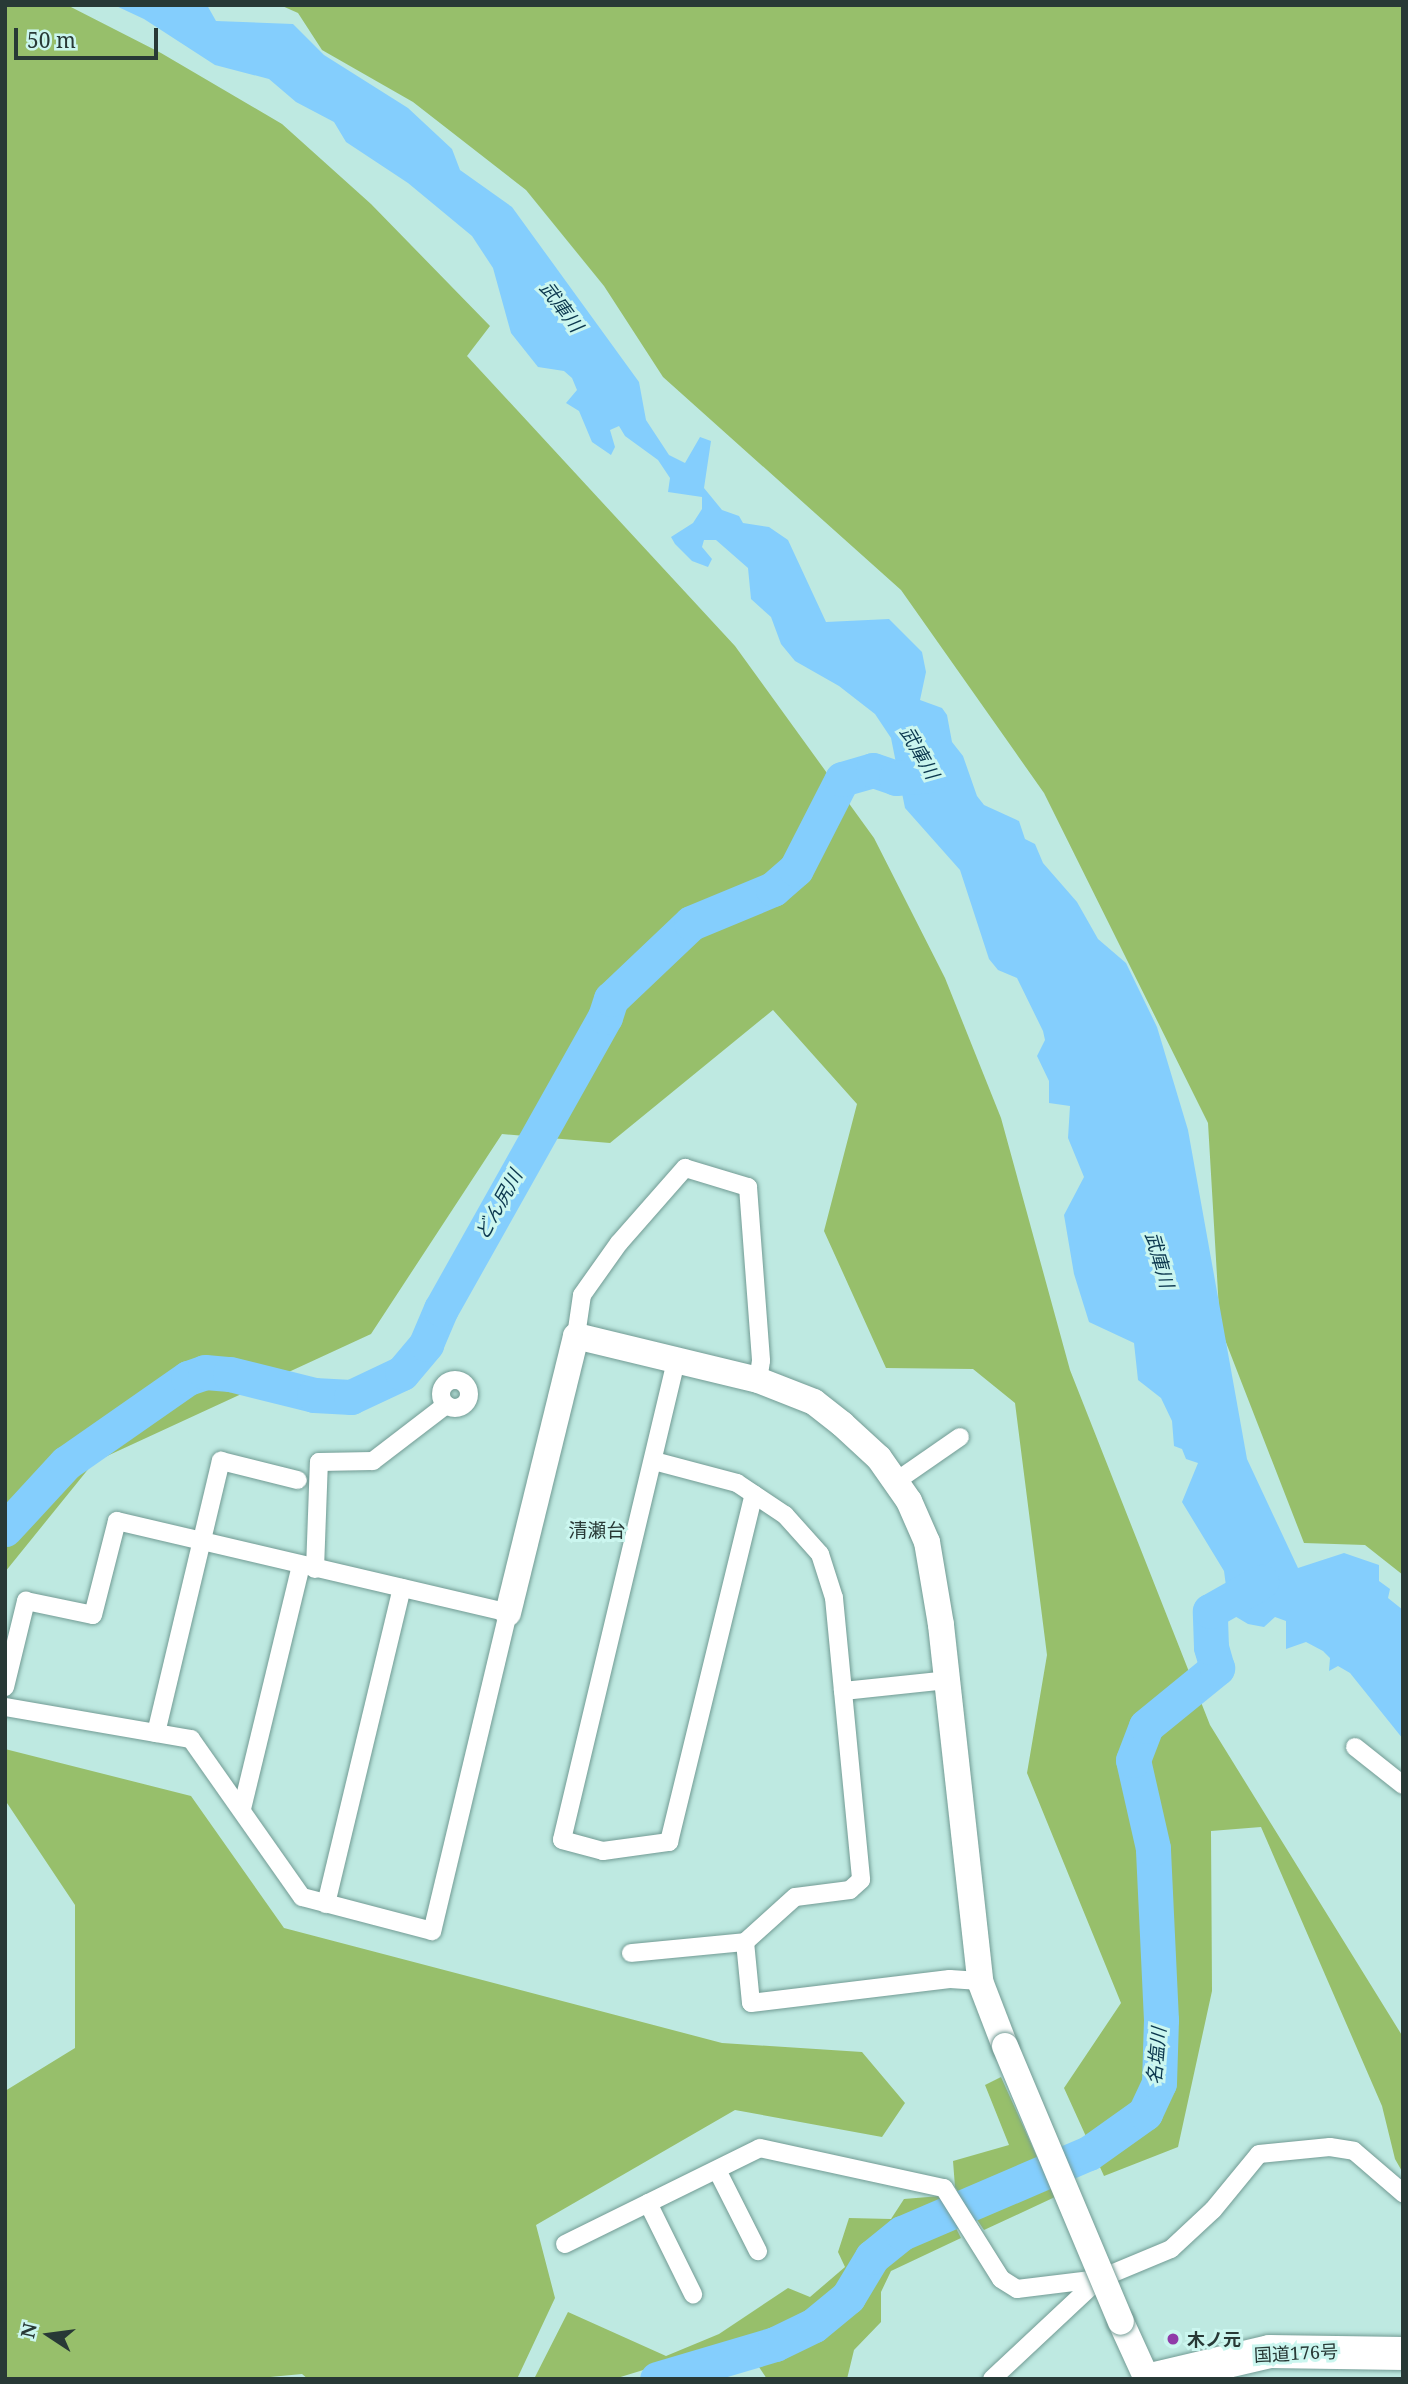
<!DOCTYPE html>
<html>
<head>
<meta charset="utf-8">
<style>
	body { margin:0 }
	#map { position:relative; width:1408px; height:2384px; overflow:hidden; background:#bee9e1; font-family:"Noto Serif","Noto Sans JP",serif }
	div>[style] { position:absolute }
	.green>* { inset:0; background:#97bf6b }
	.water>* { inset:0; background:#84cefd }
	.river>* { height:35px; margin:-17.5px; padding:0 17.5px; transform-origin:17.5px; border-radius:17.5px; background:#84cefd }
	.roads { filter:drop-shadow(0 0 2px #729b94) drop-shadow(0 0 2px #729b94) }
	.street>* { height:18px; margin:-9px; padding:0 9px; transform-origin:9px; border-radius:9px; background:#fff }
	.street>.ring { margin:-9px; padding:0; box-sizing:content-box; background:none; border:18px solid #fff; border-radius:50% }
	.secondary>* { height:26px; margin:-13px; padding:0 13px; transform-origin:13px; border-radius:13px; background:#fff }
	.highway>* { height:33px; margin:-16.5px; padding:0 16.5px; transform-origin:16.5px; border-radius:16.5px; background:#fff }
	.bridges { filter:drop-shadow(0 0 2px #729b94) drop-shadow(0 0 2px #729b94) }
	.secondary-bridge>* { height:26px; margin:-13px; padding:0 13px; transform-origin:13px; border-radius:13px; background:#fff }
	.dots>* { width:19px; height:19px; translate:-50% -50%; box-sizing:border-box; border:4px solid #cbf6ef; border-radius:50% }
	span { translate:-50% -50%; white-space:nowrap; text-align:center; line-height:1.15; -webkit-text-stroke:6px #cbf6ef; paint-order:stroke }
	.poi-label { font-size:18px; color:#283936; font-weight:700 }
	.left { translate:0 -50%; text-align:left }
	.street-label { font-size:18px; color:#283936 }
	.water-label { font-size:19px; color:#0b374e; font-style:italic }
	.neighbourhood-label { font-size:19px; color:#283936 }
	.frame { position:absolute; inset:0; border:7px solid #283936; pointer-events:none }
	.north { position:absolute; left:14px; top:2300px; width:70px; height:70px; -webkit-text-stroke:5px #cbf6ef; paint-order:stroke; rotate:283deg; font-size:19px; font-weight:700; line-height:28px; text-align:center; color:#283936 }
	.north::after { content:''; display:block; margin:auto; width:24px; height:32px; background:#283936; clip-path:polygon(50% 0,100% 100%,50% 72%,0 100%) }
	.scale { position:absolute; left:14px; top:28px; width:144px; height:32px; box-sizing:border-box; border:4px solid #283936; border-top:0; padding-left:9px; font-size:21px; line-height:24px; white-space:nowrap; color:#283936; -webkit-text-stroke:5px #cbf6ef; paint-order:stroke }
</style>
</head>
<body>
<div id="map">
	<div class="green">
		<div style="clip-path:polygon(5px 5px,67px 5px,161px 53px,282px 124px,371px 204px,490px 326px,467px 356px,735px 646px,874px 838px,945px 978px,1001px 1118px,1070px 1370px,1210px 1725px,1403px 2037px,1403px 2173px,1395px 2159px,1382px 2106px,1261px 1827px,1211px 1831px,1212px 1991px,1178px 2147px,1104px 2176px,1064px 2088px,1121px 2003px,1027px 1773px,1047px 1655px,1015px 1403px,973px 1369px,886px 1368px,824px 1231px,857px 1104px,773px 1010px,610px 1143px,502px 1134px,371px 1334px,94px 1462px,5px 1572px)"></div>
		<div style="clip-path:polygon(280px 5px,1403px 5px,1403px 1575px,1365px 1545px,1304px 1543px,1220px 1327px,1208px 1123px,1044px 793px,901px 590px,663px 377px,604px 286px,526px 190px,413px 102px,322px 50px,298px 13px)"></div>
		<div style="clip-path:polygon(5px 1749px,191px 1796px,284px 1928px,722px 2043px,862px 2052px,905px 2103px,882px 2137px,735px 2110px,536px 2225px,555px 2298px,517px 2379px,308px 2379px,302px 2374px,250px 2379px,5px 2379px,5px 2091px,75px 2048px,75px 1905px,5px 1800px)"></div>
		<div style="clip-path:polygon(1001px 2077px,1055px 2197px,984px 2230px,955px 2187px,953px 2161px,1009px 2145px,985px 2085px)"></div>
		<div style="clip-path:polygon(940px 2196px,961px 2238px,891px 2271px,881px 2292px,881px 2322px,854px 2350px,847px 2379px,767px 2379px,741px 2340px,614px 2379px,534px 2379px,568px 2312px,666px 2356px,719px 2334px,788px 2288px,810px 2297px,845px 2267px,838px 2252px,849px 2218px,891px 2219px,904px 2199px)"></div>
	</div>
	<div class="water">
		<div style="clip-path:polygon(114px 5px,207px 5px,216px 21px,293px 24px,324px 55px,408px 108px,452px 149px,460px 170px,512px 207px,639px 382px,646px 420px,669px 455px,685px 463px,700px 437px,711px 441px,704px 488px,722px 510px,739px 516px,743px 523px,769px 527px,788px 540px,826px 622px,889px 619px,922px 652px,926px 672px,920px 700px,942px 708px,947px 715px,952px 742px,963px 756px,977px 796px,984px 805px,1019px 821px,1025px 839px,1035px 844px,1043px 863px,1077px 902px,1098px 939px,1126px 963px,1157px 1027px,1188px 1130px,1247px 1459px,1298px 1568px,1344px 1553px,1379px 1565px,1379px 1581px,1390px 1589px,1388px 1598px,1403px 1610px,1403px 1739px,1350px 1673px,1338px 1666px,1329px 1671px,1330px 1658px,1323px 1651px,1306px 1642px,1286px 1649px,1286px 1621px,1275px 1617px,1264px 1627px,1248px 1624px,1223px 1609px,1219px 1601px,1226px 1586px,1224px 1571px,1182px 1502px,1198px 1463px,1186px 1459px,1182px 1449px,1174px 1446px,1172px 1421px,1161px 1398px,1138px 1380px,1134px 1343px,1089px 1322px,1074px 1274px,1064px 1215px,1084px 1177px,1068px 1138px,1070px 1106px,1049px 1103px,1049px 1081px,1037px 1056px,1045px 1040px,1043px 1031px,1017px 978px,998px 970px,989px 959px,960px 870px,905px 808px,891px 738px,875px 714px,839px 686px,795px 661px,781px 644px,771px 617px,751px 599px,748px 568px,716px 540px,704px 540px,702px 547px,712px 559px,708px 567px,692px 561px,675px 544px,671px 537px,693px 523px,702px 509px,702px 497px,668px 492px,670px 478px,658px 460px,625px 436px,619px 426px,610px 430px,615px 447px,611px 455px,592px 442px,579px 411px,566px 403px,577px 390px,572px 378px,564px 371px,538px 367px,511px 333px,493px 268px,472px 236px,408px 183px,346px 142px,334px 122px,296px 102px,269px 79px,215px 65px,144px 19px)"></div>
	</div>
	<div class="river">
		<div style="left:5px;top:1529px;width:90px;rotate:-47.3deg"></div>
		<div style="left:66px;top:1463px;width:149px;rotate:-34.9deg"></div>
		<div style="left:188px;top:1378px;width:18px;rotate:-19deg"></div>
		<div style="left:205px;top:1372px;width:25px;rotate:5deg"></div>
		<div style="left:230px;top:1374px;width:87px;rotate:14deg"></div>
		<div style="left:314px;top:1395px;width:37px;rotate:3deg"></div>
		<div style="left:351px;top:1397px;width:56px;rotate:-25.2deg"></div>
		<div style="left:402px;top:1373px;width:38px;rotate:-50deg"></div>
		<div style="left:426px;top:1344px;width:38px;rotate:-67deg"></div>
		<div style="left:441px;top:1309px;width:335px;rotate:-60.7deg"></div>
		<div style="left:605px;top:1017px;width:19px;rotate:-72deg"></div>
		<div style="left:611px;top:999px;width:110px;rotate:-43.5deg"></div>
		<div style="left:691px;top:923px;width:89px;rotate:-22.5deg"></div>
		<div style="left:773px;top:889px;width:30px;rotate:-41deg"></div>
		<div style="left:796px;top:869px;width:101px;rotate:-62.9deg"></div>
		<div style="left:842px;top:779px;width:32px;rotate:-16deg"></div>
		<div style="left:873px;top:770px;width:24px;rotate:19deg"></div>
		<div style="left:896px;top:778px;width:34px;rotate:-5deg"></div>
		<div style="left:657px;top:2379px;width:123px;rotate:-16.5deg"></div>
		<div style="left:775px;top:2344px;width:43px;rotate:-26deg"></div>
		<div style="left:814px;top:2325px;width:44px;rotate:-39.5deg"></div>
		<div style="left:848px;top:2297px;width:47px;rotate:-59deg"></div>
		<div style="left:872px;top:2257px;width:38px;rotate:-39deg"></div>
		<div style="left:902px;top:2233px;width:203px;rotate:-23.2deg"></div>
		<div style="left:1089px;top:2153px;width:69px;rotate:-35.5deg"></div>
		<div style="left:1145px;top:2113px;width:33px;rotate:-65deg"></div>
		<div style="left:1159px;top:2083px;width:63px;rotate:-88.2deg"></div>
		<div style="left:1161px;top:2020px;width:172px;rotate:-92.7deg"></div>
		<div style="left:1153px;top:1848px;width:90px;rotate:-102.8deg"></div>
		<div style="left:1133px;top:1760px;width:36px;rotate:-69deg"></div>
		<div style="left:1146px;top:1726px;width:92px;rotate:-39.2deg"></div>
		<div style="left:1217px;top:1668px;width:22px;rotate:-106deg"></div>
		<div style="left:1211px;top:1647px;width:36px;rotate:-92deg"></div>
		<div style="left:1210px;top:1611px;width:59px;rotate:-29.6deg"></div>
	</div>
	<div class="roads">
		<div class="street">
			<div style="left:576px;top:1336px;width:41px;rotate:-81.7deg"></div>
			<div style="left:582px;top:1295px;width:64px;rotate:-54.6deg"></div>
			<div style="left:619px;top:1243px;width:100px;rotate:-48.7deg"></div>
			<div style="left:685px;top:1168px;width:66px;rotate:16.8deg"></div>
			<div style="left:748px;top:1187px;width:174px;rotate:85.7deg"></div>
			<div style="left:761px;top:1361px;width:19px;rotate:99deg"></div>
			<div style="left:676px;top:1361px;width:492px;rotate:103.4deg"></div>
			<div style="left:562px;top:1840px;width:42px;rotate:15deg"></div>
			<div style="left:603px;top:1851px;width:67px;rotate:-7.8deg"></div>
			<div style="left:669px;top:1842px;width:358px;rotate:-76.3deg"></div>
			<div class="ring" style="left:441px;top:1380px;width:10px;height:10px"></div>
			<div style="left:654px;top:1461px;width:86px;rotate:14.8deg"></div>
			<div style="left:737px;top:1483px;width:58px;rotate:33.7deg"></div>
			<div style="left:785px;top:1515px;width:52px;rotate:48.1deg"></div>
			<div style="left:820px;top:1554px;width:46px;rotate:72.3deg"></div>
			<div style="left:834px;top:1598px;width:283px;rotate:84.5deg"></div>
			<div style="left:861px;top:1880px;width:15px;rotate:138deg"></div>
			<div style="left:850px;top:1890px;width:55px;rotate:172.7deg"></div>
			<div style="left:795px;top:1897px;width:67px;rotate:138deg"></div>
			<div style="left:745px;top:1942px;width:61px;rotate:84.4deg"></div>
			<div style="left:751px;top:2003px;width:200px;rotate:-6.9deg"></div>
			<div style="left:950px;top:1979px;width:30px;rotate:4deg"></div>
			<div style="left:895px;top:1482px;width:79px;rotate:-34.7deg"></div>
			<div style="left:315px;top:1569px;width:107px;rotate:-87.9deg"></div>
			<div style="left:319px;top:1462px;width:54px;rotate:-1.1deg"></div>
			<div style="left:373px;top:1461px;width:92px;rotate:-37.5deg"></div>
			<div style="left:5px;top:1687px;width:89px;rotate:-76.3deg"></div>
			<div style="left:26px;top:1601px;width:68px;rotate:11.8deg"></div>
			<div style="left:93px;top:1615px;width:97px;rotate:-75.7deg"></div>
			<div style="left:117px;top:1521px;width:402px;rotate:13.2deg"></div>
			<div style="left:508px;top:1613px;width:327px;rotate:103.4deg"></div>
			<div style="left:432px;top:1931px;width:134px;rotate:-165.3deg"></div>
			<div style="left:302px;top:1897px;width:193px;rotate:-125.1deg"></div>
			<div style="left:191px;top:1739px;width:189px;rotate:-170.2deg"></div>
			<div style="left:843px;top:1691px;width:105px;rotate:-6deg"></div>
			<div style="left:156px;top:1733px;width:280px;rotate:-76.6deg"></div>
			<div style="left:221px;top:1461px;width:79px;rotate:13.9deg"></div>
			<div style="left:1355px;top:1747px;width:61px;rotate:38.4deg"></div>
			<div style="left:242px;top:1809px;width:250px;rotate:-76.4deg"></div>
			<div style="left:326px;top:1904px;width:325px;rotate:-76.5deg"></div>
			<div style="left:631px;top:1953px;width:115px;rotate:-5.5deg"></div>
			<div style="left:717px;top:2170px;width:91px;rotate:63.2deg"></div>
			<div style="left:648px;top:2203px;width:102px;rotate:63.7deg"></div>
			<div style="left:565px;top:2244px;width:217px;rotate:-26.2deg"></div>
			<div style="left:760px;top:2148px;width:188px;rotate:12.3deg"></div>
			<div style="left:944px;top:2188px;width:107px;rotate:57.9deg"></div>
			<div style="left:1001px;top:2279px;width:19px;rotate:32deg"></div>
			<div style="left:1017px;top:2289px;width:83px;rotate:-7deg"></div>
			<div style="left:992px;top:2379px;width:146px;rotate:-43.1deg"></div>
			<div style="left:1099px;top:2279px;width:78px;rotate:-22.6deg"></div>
			<div style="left:1171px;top:2249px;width:57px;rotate:-42.9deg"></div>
			<div style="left:1213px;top:2210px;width:72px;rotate:-50.6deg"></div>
			<div style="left:1259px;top:2154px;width:71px;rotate:-5.6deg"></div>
			<div style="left:1330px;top:2147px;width:24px;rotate:9deg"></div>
			<div style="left:1354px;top:2151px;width:65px;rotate:40.6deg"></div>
		</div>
		<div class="secondary">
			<div style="left:508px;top:1613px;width:285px;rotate:-76.2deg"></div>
			<div style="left:576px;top:1336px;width:187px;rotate:13.6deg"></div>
			<div style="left:758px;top:1380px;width:60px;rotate:21.4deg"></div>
			<div style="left:814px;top:1402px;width:36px;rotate:38deg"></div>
			<div style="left:842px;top:1424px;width:50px;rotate:42.6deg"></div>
			<div style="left:879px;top:1458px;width:52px;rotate:55.1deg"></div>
			<div style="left:909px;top:1501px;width:45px;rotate:66.3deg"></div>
			<div style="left:927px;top:1542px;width:84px;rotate:80.4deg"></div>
			<div style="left:941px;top:1625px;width:358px;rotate:83.7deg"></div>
			<div style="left:980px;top:1981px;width:70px;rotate:69deg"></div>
			<div style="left:1121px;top:2322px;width:63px;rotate:65.5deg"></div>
		</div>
		<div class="highway">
			<div style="left:1150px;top:2379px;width:122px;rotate:-13.2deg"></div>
			<div style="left:1269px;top:2351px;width:134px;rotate:0.9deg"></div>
		</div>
	</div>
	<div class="bridges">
		<div class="secondary-bridge">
			<div style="left:1005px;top:2046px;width:299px;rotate:67.2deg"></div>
		</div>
	</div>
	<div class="dots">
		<div style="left:1173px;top:2339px;background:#903ba9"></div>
	</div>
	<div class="poi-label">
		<span class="left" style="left:1187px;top:2339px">木ノ元</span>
	</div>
	<div class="street-label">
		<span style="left:1296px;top:2353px;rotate:-3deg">国道176号</span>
	</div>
	<div class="water-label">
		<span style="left:561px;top:307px;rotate:53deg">武庫川</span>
		<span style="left:919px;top:753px;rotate:60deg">武庫川</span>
		<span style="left:499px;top:1205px;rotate:-61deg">どん尻川</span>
		<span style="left:1159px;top:1260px;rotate:74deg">武庫川</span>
		<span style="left:1157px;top:2056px;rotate:-85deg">名塩川</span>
	</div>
	<div class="neighbourhood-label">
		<span style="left:597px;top:1531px">清瀬台</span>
	</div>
	<div class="frame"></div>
	<div class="north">N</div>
	<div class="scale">50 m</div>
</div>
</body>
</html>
